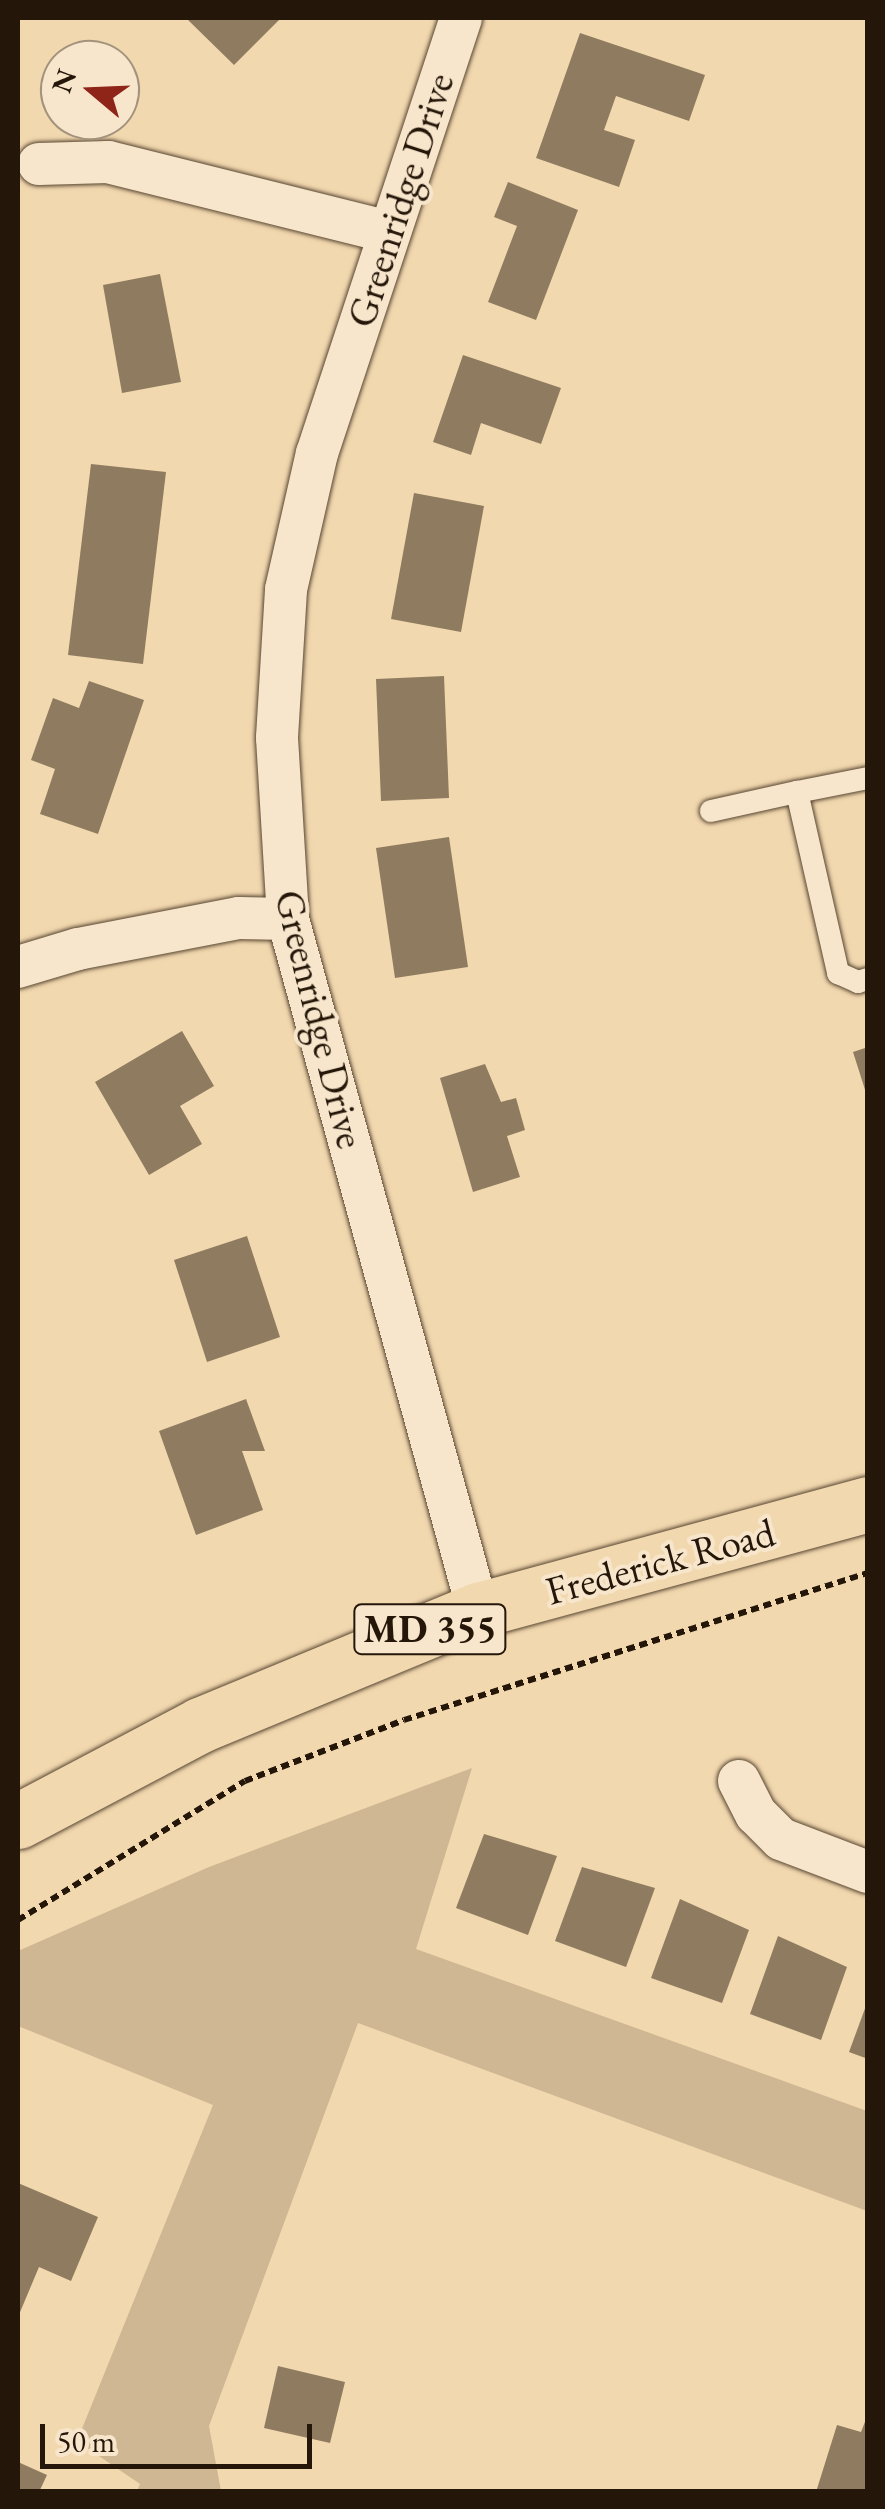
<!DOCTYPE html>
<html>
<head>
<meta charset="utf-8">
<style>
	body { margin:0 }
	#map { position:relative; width:885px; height:2509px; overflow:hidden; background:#f2d8af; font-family:"EB Garamond",serif }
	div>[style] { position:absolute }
	.green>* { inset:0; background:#cfb793 }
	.building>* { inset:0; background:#8f7b5f }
	.path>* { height:6px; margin-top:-3px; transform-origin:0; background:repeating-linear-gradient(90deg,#241609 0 8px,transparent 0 13px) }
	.roads { filter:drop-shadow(0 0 2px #584632) drop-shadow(0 0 2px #584632) }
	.lane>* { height:22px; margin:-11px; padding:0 11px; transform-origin:11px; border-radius:11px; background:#f7e6cb }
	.street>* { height:42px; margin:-21px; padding:0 21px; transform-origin:21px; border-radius:21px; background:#f7e6cb }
	.primary>* { height:55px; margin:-27.5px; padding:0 27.5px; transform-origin:27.5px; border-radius:27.5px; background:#f2d8af }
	span { translate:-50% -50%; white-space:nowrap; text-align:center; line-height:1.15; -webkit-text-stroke:8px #f7e6cb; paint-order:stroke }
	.shield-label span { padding:2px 8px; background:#f7e6cb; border:2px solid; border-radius:8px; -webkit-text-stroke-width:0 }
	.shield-label { font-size:38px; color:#241609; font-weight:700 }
	.street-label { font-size:40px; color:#241609 }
	.frame { position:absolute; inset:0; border:20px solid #241609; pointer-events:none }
	.north { position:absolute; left:40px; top:40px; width:100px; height:100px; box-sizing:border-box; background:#f7e6cb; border:2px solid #a3937d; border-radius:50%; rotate:289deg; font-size:28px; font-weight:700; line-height:40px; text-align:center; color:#241609 }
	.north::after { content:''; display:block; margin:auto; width:35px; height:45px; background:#8f2418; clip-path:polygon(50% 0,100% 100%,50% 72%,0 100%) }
	.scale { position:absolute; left:40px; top:2424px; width:272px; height:45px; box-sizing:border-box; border:5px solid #241609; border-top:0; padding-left:12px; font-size:30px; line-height:35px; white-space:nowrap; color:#241609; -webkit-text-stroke:8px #f7e6cb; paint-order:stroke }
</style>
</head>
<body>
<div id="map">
	<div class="green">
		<div style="clip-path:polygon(472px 1768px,416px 1949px,867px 2111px,867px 2211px,358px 2023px,209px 2426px,221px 2491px,137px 2491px,140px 2484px,77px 2441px,213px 2105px,18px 2026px,18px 1951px,209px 1867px)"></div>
	</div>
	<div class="building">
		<div style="clip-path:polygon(186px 18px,281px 18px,234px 65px)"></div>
		<div style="clip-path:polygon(580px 33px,705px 75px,689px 121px,616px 96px,604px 130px,635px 140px,619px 187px,536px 158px)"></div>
		<div style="clip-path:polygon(508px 182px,578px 210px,536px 320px,488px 302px,517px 226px,494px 217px)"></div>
		<div style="clip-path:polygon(160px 274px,181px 382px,122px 393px,103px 285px)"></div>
		<div style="clip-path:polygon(463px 355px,561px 388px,541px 444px,481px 423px,471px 455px,433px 442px)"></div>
		<div style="clip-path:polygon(91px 464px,166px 472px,143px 664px,68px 655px)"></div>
		<div style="clip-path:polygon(414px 493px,484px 506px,461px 632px,391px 619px)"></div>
		<div style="clip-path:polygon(444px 676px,449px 798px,381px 801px,376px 679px)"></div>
		<div style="clip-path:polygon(89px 681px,144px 700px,98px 834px,40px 814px,55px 769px,31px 760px,53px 698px,79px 708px)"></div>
		<div style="clip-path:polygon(449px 837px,468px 967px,395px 978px,376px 848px)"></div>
		<div style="clip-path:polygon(182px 1031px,214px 1086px,180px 1106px,202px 1144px,149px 1175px,95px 1082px)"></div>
		<div style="clip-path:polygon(868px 1047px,868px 1096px,867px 1096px,853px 1052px)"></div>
		<div style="clip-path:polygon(485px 1064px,501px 1102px,516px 1098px,525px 1130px,507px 1136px,520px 1177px,473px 1192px,440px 1078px)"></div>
		<div style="clip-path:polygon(247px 1236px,280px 1337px,207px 1362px,174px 1260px)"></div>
		<div style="clip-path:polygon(246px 1399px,265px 1451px,242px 1451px,263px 1510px,196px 1535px,159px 1431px)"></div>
		<div style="clip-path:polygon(484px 1834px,557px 1856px,528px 1935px,456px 1908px)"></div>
		<div style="clip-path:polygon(582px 1867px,655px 1888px,626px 1967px,555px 1941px)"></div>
		<div style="clip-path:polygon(680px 1899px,749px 1930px,722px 2003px,651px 1978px)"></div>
		<div style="clip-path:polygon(778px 1936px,847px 1967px,821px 2040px,750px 2014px)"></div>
		<div style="clip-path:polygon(867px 2003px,868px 2003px,868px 2059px,849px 2052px)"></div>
		<div style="clip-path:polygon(18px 2183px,98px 2217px,71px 2281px,39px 2267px,18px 2317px)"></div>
		<div style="clip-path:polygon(278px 2366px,345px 2382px,330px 2443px,264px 2428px)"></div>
		<div style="clip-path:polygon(868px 2414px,868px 2492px,816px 2492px,837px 2425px,861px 2432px)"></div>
		<div style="clip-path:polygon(18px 2462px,47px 2475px,39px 2492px,18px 2492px)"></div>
	</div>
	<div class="path">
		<div style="left:18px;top:1920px;width:266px;rotate:-31.5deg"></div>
		<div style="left:245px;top:1781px;width:170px;rotate:-21deg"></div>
		<div style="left:404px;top:1720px;width:487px;rotate:-17.6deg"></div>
	</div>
	<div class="roads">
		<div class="lane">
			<div style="left:868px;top:778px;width:72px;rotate:168.8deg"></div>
			<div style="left:797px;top:792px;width:186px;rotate:77.2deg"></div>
			<div style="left:838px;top:973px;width:22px;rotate:24deg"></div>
			<div style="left:858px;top:982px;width:10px;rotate:-17deg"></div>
			<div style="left:711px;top:811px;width:88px;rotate:-12.5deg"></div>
		</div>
		<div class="street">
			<div style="left:461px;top:18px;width:458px;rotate:108.3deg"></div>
			<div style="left:317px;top:453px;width:140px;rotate:102.8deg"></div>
			<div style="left:286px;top:590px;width:148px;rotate:93.5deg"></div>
			<div style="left:277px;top:738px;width:181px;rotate:86.5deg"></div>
			<div style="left:288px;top:919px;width:717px;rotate:74.63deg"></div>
			<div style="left:39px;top:164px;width:69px;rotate:-1.7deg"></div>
			<div style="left:108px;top:162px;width:289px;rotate:14deg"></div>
			<div style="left:18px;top:967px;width:63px;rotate:-16.7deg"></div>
			<div style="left:78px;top:949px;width:164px;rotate:-10.9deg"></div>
			<div style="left:239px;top:918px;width:49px;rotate:1.2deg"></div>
			<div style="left:739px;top:1781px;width:37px;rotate:63deg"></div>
			<div style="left:756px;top:1814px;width:35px;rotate:45deg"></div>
			<div style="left:781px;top:1839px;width:93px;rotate:20.8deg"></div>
		</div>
		<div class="primary">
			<div style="left:18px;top:1821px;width:206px;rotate:-27.8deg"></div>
			<div style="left:200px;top:1725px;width:301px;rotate:-22.5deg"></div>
			<div style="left:478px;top:1610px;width:404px;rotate:-15.2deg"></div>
		</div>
	</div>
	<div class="shield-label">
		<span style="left:430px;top:1629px">MD 355</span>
	</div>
	<div class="street-label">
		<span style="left:400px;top:200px;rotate:-72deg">Greenridge Drive</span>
		<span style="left:320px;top:1019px;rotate:76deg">Greenridge Drive</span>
		<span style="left:660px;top:1561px;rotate:-15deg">Frederick Road</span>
	</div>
	<div class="frame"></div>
	<div class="north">N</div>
	<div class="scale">50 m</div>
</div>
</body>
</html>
